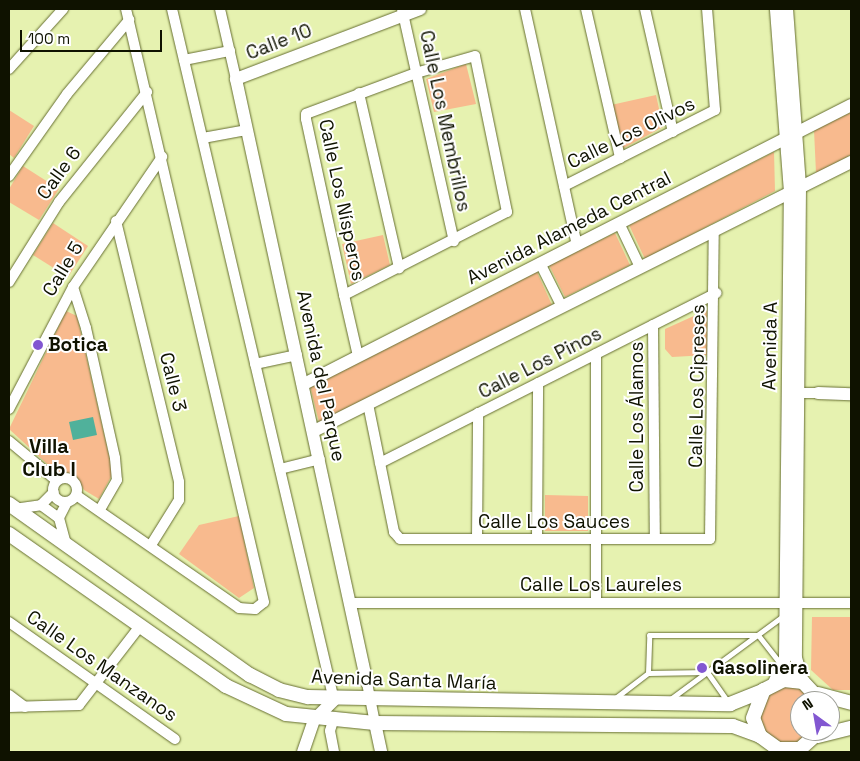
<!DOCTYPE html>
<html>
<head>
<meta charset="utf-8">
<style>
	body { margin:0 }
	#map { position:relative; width:860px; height:761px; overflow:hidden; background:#e6f2b0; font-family:"Space Grotesk",sans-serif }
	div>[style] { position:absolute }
	.green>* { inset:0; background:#f8ba8e }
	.water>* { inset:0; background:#50b19b }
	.roads { filter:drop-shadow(0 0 1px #666e31) drop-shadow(0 0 1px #666e31) }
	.service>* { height:5px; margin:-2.5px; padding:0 2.5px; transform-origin:2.5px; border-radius:2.5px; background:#fff }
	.minor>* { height:10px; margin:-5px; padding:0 5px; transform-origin:5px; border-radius:5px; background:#fff }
	.minor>.ring { margin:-5px; padding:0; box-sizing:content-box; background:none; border:10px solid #fff; border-radius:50% }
	.tertiary>* { height:12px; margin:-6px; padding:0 6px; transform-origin:6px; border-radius:6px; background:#fff }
	.secondary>* { height:14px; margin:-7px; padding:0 7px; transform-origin:7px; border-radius:7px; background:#fff }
	.dots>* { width:14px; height:14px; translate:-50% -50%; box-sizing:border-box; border:2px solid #fff; border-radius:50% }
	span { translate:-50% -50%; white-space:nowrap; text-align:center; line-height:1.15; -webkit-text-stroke:4px #fff; paint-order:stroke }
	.street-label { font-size:19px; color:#0f1200 }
	.poi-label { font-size:19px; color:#0f1200; font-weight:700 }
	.left { translate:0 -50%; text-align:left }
	.neighbourhood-label { font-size:20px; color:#0f1200; font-weight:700 }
	.frame { position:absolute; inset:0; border:10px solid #0f1200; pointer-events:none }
	.north { position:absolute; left:790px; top:691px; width:50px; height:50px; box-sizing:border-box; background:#fff; border:1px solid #9fa099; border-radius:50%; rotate:328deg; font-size:14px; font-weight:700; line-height:20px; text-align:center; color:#0f1200 }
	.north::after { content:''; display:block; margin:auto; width:18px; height:22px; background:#8257d1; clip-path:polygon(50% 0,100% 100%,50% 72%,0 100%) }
	.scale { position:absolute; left:20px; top:30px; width:142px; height:22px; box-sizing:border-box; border:2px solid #0f1200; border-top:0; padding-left:6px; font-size:15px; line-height:18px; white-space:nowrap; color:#0f1200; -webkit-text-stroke:4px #fff; paint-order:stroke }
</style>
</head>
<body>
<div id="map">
	<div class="green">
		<div style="clip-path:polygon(466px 64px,476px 104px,434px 112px,426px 79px)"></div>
		<div style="clip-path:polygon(656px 95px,663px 127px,622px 149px,611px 105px)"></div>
		<div style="clip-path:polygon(9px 110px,34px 126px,14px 158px,9px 154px)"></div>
		<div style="clip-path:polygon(851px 112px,851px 155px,816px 173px,814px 130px)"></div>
		<div style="clip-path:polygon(774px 152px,775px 191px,645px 259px,629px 225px)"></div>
		<div style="clip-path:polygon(23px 166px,59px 189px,39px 220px,9px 202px,9px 189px)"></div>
		<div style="clip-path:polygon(53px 223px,88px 246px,68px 277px,33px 255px)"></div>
		<div style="clip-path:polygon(615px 233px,630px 265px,565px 297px,549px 265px)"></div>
		<div style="clip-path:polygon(383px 235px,390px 265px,351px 284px,342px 244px)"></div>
		<div style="clip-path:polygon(537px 272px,552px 305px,319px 422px,310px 386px)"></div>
		<div style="clip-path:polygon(707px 310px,708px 355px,672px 357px,665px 349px,665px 329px)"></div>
		<div style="clip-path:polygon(66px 311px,77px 316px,113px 473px,99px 499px,84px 490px,75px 474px,57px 473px,9px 429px)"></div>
		<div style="clip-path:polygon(545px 495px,588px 496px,588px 531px,545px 531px)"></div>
		<div style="clip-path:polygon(239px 516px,254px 588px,239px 598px,179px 554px,199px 525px)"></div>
		<div style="clip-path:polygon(812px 617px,851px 617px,851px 690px,833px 690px,811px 670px)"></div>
		<div style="clip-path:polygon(785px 686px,804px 690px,814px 701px,800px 701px,800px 731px,813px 731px,797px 743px,778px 743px,763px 730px,760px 721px,762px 702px,768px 694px)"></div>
	</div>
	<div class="water">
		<div style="clip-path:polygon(93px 417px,97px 435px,73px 440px,69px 422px)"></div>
	</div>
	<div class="roads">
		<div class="service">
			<div style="left:758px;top:635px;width:37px;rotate:52deg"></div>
			<div style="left:707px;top:672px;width:38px;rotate:55deg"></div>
			<div style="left:648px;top:673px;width:38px;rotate:-88deg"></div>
			<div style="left:649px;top:635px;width:108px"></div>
			<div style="left:614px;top:699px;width:43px;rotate:-37.4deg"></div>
			<div style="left:648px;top:673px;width:59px;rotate:-1deg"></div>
			<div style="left:669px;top:700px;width:142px;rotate:-36.4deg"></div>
		</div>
		<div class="minor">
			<div style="left:172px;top:9px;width:710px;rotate:76.81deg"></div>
			<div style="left:220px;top:9px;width:72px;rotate:77.1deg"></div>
			<div style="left:402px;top:9px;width:238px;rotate:77.4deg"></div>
			<div style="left:525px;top:9px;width:242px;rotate:77.6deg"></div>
			<div style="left:586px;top:9px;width:153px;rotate:77.1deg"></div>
			<div style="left:645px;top:9px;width:126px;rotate:77.2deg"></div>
			<div style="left:184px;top:60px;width:47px;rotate:-11.1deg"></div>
			<div style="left:9px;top:69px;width:81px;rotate:-48deg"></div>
			<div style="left:359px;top:93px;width:180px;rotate:77.1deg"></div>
			<div style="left:203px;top:138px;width:45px;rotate:-10.3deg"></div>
			<div style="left:9px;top:176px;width:100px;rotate:-54.7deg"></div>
			<div style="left:67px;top:94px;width:97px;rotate:-50deg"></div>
			<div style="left:564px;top:186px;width:169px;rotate:-26.7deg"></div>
			<div style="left:715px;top:110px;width:101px;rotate:-94.5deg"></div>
			<div style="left:116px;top:221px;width:268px;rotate:76.4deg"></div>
			<div style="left:179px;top:482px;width:18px;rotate:90deg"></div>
			<div style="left:179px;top:500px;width:53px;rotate:121.9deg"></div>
			<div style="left:619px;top:223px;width:49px;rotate:64.5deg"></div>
			<div style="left:540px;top:263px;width:49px;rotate:63.4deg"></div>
			<div style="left:9px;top:282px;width:94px;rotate:-58deg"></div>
			<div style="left:59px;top:202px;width:141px;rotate:-51.3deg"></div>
			<div style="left:73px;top:287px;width:43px;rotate:72.4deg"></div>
			<div style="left:86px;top:328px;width:133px;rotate:77.4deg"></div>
			<div style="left:115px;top:458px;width:22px;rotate:85deg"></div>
			<div style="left:117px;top:480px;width:34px;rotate:120deg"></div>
			<div style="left:344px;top:295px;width:183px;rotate:-27deg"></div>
			<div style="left:507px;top:212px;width:159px;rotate:-101.6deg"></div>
			<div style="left:475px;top:56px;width:61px;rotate:163.9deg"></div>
			<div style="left:416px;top:73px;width:117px;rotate:159.6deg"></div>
			<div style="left:306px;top:114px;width:5px;rotate:90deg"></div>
			<div style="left:306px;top:119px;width:180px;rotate:77.8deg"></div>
			<div style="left:344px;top:295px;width:63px;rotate:77.1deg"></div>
			<div style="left:653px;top:325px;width:214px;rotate:89.5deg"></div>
			<div style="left:255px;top:364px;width:43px;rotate:-12.1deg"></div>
			<div style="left:800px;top:393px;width:18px"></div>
			<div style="left:368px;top:404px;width:131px;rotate:78.5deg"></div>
			<div style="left:394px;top:532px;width:9px;rotate:49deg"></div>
			<div style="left:400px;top:539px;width:310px"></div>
			<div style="left:710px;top:539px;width:309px;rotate:-89.3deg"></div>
			<div style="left:9px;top:409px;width:138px;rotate:-62.3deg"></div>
			<div style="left:73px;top:287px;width:158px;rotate:-55.6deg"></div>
			<div style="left:9px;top:441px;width:62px;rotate:39.8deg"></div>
			<div style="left:380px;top:463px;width:377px;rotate:-26.8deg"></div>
			<div style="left:280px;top:469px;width:41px;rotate:-14deg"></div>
			<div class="ring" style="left:53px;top:478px;width:14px;height:14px"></div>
			<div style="left:76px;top:495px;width:198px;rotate:34.7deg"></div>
			<div style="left:239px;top:608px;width:16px;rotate:4deg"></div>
			<div style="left:255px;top:609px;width:11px;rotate:-38deg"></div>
			<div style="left:264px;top:602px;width:609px;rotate:-103.1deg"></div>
			<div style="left:67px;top:502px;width:18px;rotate:117deg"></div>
			<div style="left:59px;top:518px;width:30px;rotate:75deg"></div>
			<div style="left:41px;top:505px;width:22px;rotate:36deg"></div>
			<div style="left:14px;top:509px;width:27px;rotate:-8deg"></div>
			<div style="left:41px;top:505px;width:18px;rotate:-45deg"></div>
			<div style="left:477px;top:539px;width:126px;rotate:-89.5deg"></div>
			<div style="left:537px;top:539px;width:156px;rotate:-89.6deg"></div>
			<div style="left:350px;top:603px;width:501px"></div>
			<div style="left:596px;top:603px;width:249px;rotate:-90deg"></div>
			<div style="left:9px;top:622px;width:203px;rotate:35.2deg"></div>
			<div style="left:367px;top:683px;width:41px;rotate:78.7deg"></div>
			<div style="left:9px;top:695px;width:20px;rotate:37deg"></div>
			<div style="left:9px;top:707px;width:70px;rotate:-1.6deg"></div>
			<div style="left:79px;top:705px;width:100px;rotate:-52.3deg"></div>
			<div style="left:333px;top:721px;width:10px;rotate:107deg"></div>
			<div style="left:330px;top:731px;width:21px;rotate:79deg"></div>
		</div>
		<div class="tertiary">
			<div style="left:787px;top:9px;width:178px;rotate:85.8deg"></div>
			<div style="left:800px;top:187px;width:471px;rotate:90.5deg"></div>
			<div style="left:796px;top:658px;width:25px;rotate:74deg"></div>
			<div style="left:304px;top:384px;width:614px;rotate:-27.02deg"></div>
			<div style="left:818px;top:393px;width:33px;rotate:2deg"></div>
			<div style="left:314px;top:431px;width:601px;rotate:-26.61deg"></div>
			<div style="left:367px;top:683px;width:618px;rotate:-102.24deg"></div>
			<div style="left:236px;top:79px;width:197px;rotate:-20.8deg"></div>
			<div style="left:774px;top:683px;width:27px;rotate:-66deg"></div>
			<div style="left:785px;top:658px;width:466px;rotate:-89.4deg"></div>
			<div style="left:790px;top:192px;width:184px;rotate:-94.4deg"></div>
			<div style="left:375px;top:723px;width:30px;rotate:78deg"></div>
			<div style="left:303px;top:752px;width:34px;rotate:-71deg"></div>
			<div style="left:314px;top:720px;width:28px;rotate:-45deg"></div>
		</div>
		<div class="secondary">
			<div style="left:9px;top:504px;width:296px;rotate:35.4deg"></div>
			<div style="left:250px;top:675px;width:33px;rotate:27deg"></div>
			<div style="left:279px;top:690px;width:30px;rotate:14deg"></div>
			<div style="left:308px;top:697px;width:422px;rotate:1deg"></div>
			<div style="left:730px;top:704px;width:37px;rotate:-22deg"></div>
			<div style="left:9px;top:534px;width:265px;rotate:35deg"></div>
			<div style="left:226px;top:686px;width:66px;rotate:25deg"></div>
			<div style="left:286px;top:714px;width:89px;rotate:5.8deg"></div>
			<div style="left:375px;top:723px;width:358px;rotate:0.5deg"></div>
			<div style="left:733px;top:726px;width:29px;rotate:20deg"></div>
			<div style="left:818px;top:694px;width:34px;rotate:15deg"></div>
			<div style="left:820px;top:731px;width:27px;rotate:138deg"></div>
			<div style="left:800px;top:749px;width:22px;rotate:180deg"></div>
			<div style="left:778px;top:749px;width:22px;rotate:-144deg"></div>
			<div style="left:760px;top:736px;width:19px;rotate:-111deg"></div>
			<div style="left:753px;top:718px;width:30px;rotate:-69deg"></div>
			<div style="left:764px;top:690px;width:22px;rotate:-27deg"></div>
			<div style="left:784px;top:680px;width:19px;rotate:6deg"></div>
			<div style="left:803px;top:682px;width:26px;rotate:47deg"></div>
			<div style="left:818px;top:736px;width:34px;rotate:-14deg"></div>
		</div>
	</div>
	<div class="dots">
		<div style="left:38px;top:345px;background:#8257d1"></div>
		<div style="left:702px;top:668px;background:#8257d1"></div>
	</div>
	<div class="street-label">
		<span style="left:279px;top:42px;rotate:-21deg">Calle 10</span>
		<span style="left:445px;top:121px;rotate:78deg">Calle Los Membrillos</span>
		<span style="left:631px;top:133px;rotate:-26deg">Calle Los Olivos</span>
		<span style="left:59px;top:173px;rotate:-54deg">Calle 6</span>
		<span style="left:342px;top:200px;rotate:78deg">Calle Los Nísperos</span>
		<span style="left:569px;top:228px;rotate:-27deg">Avenida Alameda Central</span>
		<span style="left:63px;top:269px;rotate:-59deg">Calle 5</span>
		<span style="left:770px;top:346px;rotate:-89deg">Avenida A</span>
		<span style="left:540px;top:363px;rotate:-27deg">Calle Los Pinos</span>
		<span style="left:321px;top:376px;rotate:78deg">Avenida del Parque</span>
		<span style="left:173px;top:382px;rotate:76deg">Calle 3</span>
		<span style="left:697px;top:386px;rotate:-89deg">Calle Los Cipreses</span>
		<span style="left:637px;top:417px;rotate:-90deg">Calle Los Álamos</span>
		<span style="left:554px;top:522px">Calle Los Sauces</span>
		<span style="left:601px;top:585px">Calle Los Laureles</span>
		<span style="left:102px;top:666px;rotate:35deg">Calle Los Manzanos</span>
		<span style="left:404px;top:680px;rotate:2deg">Avenida Santa María</span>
	</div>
	<div class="poi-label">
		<span class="left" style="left:48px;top:345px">Botica</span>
		<span class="left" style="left:712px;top:668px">Gasolinera</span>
	</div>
	<div class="neighbourhood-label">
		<span style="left:49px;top:458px">Villa<br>Club I</span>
	</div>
	<div class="frame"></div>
	<div class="north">N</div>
	<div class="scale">100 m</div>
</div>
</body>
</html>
